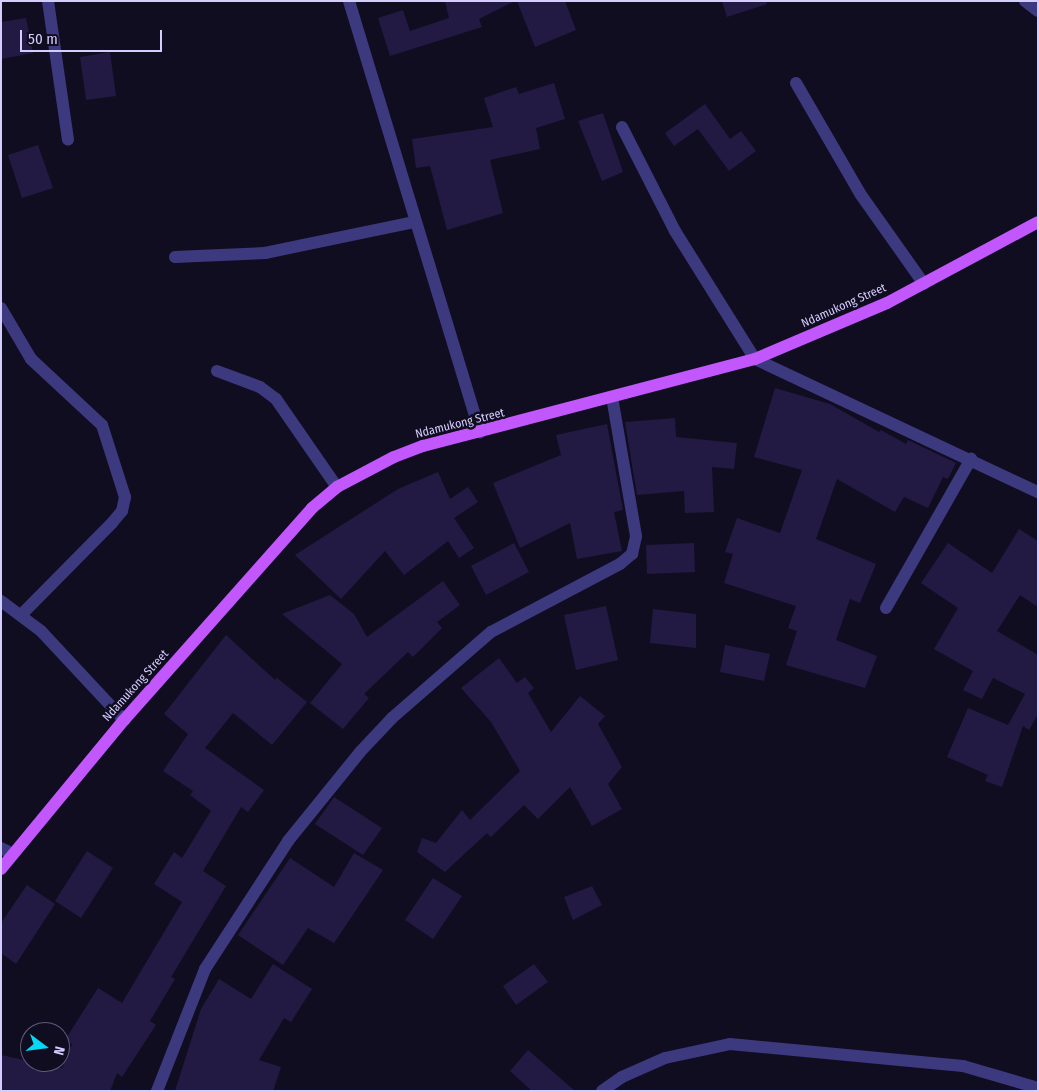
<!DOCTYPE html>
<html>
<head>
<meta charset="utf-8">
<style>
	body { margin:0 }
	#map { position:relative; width:1039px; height:1092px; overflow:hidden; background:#110d21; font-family:"Fira Sans Condensed",sans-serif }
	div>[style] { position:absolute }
	.building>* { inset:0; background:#221a42 }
	.minor>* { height:12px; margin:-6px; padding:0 6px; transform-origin:6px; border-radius:6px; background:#3d397f }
	.major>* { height:12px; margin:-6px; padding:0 6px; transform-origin:6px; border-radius:6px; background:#c157fd }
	span { translate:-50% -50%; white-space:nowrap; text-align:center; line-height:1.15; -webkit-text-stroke:5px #110d21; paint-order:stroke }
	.street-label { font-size:12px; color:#d4cefe }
	.frame { position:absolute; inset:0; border:2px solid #d4cefe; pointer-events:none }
	.north { position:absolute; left:20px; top:1022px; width:50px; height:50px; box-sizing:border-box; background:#110d21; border:1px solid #5f5a79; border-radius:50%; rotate:105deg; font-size:14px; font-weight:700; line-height:20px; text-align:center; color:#d4cefe }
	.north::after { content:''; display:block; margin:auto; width:18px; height:22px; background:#03d9f5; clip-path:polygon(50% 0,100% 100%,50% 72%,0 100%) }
	.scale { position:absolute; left:20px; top:30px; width:142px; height:22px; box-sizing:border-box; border:2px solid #d4cefe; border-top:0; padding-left:6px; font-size:15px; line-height:18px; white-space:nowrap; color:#d4cefe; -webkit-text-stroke:4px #110d21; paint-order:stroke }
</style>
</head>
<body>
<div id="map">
	<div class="building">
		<div style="clip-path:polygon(445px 1px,515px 1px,479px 19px,482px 27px,390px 56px,378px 18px,403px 10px,410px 31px,449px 18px)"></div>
		<div style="clip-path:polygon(517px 1px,565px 1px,576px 30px,535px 47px)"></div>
		<div style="clip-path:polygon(722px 1px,766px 1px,767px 4px,727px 17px)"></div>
		<div style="clip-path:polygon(26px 18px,33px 53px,1px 59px,1px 22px)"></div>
		<div style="clip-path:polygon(110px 52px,116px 96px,86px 100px,80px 57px)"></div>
		<div style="clip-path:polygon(554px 83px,565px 119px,536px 128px,540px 149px,490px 160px,503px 213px,447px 230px,430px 166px,416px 168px,412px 139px,493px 127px,484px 98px,516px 87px,519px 94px)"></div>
		<div style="clip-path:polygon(705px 104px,730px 139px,741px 131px,756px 151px,729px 171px,698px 129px,674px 146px,665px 133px)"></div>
		<div style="clip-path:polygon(603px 113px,623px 172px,602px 181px,578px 121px)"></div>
		<div style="clip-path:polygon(38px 145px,53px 188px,22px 198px,8px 155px)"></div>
		<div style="clip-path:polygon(775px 388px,830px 404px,879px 432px,881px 430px,906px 444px,908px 440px,956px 463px,948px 479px,943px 477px,928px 508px,904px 497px,895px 512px,837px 479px,816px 539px,876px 564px,860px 603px,850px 599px,836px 640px,877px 656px,865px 688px,786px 665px,797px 631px,788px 628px,796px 606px,724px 583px,733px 554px,725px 552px,737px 518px,780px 533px,802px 470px,754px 457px)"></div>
		<div style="clip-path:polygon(675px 418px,676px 437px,737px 443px,734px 469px,712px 467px,714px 512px,685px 513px,684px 491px,637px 495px,625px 422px)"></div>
		<div style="clip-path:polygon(607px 424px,623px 510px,614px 512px,622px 551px,577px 559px,570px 523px,520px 548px,493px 483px,561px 455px,556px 435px)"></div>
		<div style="clip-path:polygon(438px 472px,450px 499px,468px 487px,478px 502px,454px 518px,474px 548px,459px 558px,448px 541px,404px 575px,385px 551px,341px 599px,295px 555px,398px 489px)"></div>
		<div style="clip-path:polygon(1019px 529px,1038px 541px,1038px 607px,1020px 595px,997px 631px,1038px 655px,1038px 714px,1029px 730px,1023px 726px,1002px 787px,985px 781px,988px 775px,947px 757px,968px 708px,1008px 725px,1025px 694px,993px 678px,982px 699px,963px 690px,973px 671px,934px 649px,958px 608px,921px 583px,948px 543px,992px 573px)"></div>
		<div style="clip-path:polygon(514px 543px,529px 572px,486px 595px,471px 566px)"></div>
		<div style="clip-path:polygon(694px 543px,695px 572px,647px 574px,646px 545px)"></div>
		<div style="clip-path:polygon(443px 581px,460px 605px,437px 622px,442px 628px,413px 657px,408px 652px,364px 694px,369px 698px,343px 729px,310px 703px,342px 664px,282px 614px,330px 595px,354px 614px,367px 637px)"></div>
		<div style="clip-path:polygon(606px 606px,618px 660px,576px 670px,564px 615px)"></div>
		<div style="clip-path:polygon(653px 609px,696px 614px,696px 648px,650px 643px)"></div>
		<div style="clip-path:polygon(226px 635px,275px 680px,277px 678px,307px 702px,272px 745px,233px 713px,205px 748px,264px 790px,248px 812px,241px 807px,203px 871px,226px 886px,171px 977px,175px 979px,150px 1021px,156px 1025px,122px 1077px,117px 1073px,110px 1091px,1px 1091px,1px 1055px,62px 1068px,72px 1044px,65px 1040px,98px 988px,122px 1003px,182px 902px,154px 884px,174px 852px,182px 858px,211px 811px,190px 795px,193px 791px,163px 771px,188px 734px,164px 714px)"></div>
		<div style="clip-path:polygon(725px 645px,770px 654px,764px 681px,720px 672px)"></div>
		<div style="clip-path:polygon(499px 658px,517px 683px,525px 677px,534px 688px,528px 693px,551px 732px,580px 696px,605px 716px,598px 724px,622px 767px,608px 784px,622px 809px,592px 826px,570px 787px,538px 819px,524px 805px,491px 837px,487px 833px,445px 872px,417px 852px,422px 838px,436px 843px,462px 810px,470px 820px,520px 771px,491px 722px,461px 688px)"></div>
		<div style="clip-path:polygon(334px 797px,382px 828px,363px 855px,315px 824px)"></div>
		<div style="clip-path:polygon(87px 851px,113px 868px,81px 918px,55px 901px)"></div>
		<div style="clip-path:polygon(354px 853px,383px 870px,334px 943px,308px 928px,283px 965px,238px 935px,290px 858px,334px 887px)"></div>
		<div style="clip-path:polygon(433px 878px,462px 896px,433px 939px,405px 920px)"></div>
		<div style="clip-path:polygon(27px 885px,55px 904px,16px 964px,1px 953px,1px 923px)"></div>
		<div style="clip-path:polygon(592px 886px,602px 905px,573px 920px,564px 897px)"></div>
		<div style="clip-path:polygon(273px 964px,312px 989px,291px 1022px,284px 1018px,259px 1060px,281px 1067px,273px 1091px,175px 1091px,201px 1009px,219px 979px,251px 999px)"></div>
		<div style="clip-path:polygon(534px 964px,548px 982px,516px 1005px,503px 986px)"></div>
		<div style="clip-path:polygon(528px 1050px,575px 1091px,532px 1091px,510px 1071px)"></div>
	</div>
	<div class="minor">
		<div style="left:48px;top:1px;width:140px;rotate:81.8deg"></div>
		<div style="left:349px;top:1px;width:451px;rotate:73.1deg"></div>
		<div style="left:1025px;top:1px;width:16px;rotate:38deg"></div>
		<div style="left:796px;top:83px;width:129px;rotate:59.9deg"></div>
		<div style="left:861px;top:195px;width:109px;rotate:54.7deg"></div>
		<div style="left:622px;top:127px;width:117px;rotate:63deg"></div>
		<div style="left:675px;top:231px;width:151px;rotate:58deg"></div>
		<div style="left:755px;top:359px;width:313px;rotate:25.2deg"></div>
		<div style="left:175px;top:257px;width:90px;rotate:-2.5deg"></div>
		<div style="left:265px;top:253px;width:153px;rotate:-11.7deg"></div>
		<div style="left:1px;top:308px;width:59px;rotate:59.5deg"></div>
		<div style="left:31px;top:359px;width:97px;rotate:42.9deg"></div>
		<div style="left:102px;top:425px;width:76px;rotate:72.3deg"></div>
		<div style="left:125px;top:497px;width:14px;rotate:102deg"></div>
		<div style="left:122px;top:511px;width:16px;rotate:130deg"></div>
		<div style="left:112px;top:523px;width:129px;rotate:134.7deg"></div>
		<div style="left:217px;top:371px;width:46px;rotate:20.4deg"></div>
		<div style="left:260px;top:387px;width:20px;rotate:37deg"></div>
		<div style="left:276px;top:399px;width:107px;rotate:55.3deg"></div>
		<div style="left:1px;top:601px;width:50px;rotate:36.9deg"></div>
		<div style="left:41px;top:631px;width:122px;rotate:47deg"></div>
		<div style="left:886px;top:608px;width:172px;rotate:-60.3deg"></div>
		<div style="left:1px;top:848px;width:13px;rotate:27deg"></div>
		<div style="left:157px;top:1091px;width:131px;rotate:-68.5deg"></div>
		<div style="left:205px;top:969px;width:153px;rotate:-57deg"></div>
		<div style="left:288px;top:841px;width:114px;rotate:-51deg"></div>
		<div style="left:360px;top:752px;width:47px;rotate:-46.7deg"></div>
		<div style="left:392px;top:718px;width:131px;rotate:-41deg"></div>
		<div style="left:491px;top:632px;width:146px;rotate:-27.8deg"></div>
		<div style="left:620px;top:564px;width:16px;rotate:-40deg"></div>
		<div style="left:632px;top:554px;width:18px;rotate:-77deg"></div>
		<div style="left:636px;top:536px;width:141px;rotate:-99.8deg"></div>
		<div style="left:602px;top:1091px;width:24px;rotate:-35deg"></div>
		<div style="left:622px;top:1077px;width:47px;rotate:-23.8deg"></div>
		<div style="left:665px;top:1058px;width:66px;rotate:-12.2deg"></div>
		<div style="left:730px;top:1044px;width:234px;rotate:5.4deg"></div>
		<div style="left:963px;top:1066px;width:78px;rotate:16.3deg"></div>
	</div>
	<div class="major">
		<div style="left:1px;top:869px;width:193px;rotate:-50.5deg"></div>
		<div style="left:124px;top:720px;width:283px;rotate:-48.4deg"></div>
		<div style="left:312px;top:508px;width:33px;rotate:-40deg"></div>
		<div style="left:337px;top:487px;width:64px;rotate:-27.8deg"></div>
		<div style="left:394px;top:457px;width:31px;rotate:-21deg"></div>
		<div style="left:423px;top:446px;width:343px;rotate:-14.7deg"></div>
		<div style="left:755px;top:359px;width:143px;rotate:-23deg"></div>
		<div style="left:887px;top:303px;width:171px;rotate:-28.2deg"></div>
	</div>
	<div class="street-label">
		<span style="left:844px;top:306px;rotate:-24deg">Ndamukong Street</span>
		<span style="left:460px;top:424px;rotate:-14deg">Ndamukong Street</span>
		<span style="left:136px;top:686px;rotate:-48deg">Ndamukong Street</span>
	</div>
	<div class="frame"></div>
	<div class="north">N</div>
	<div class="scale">50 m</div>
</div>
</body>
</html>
